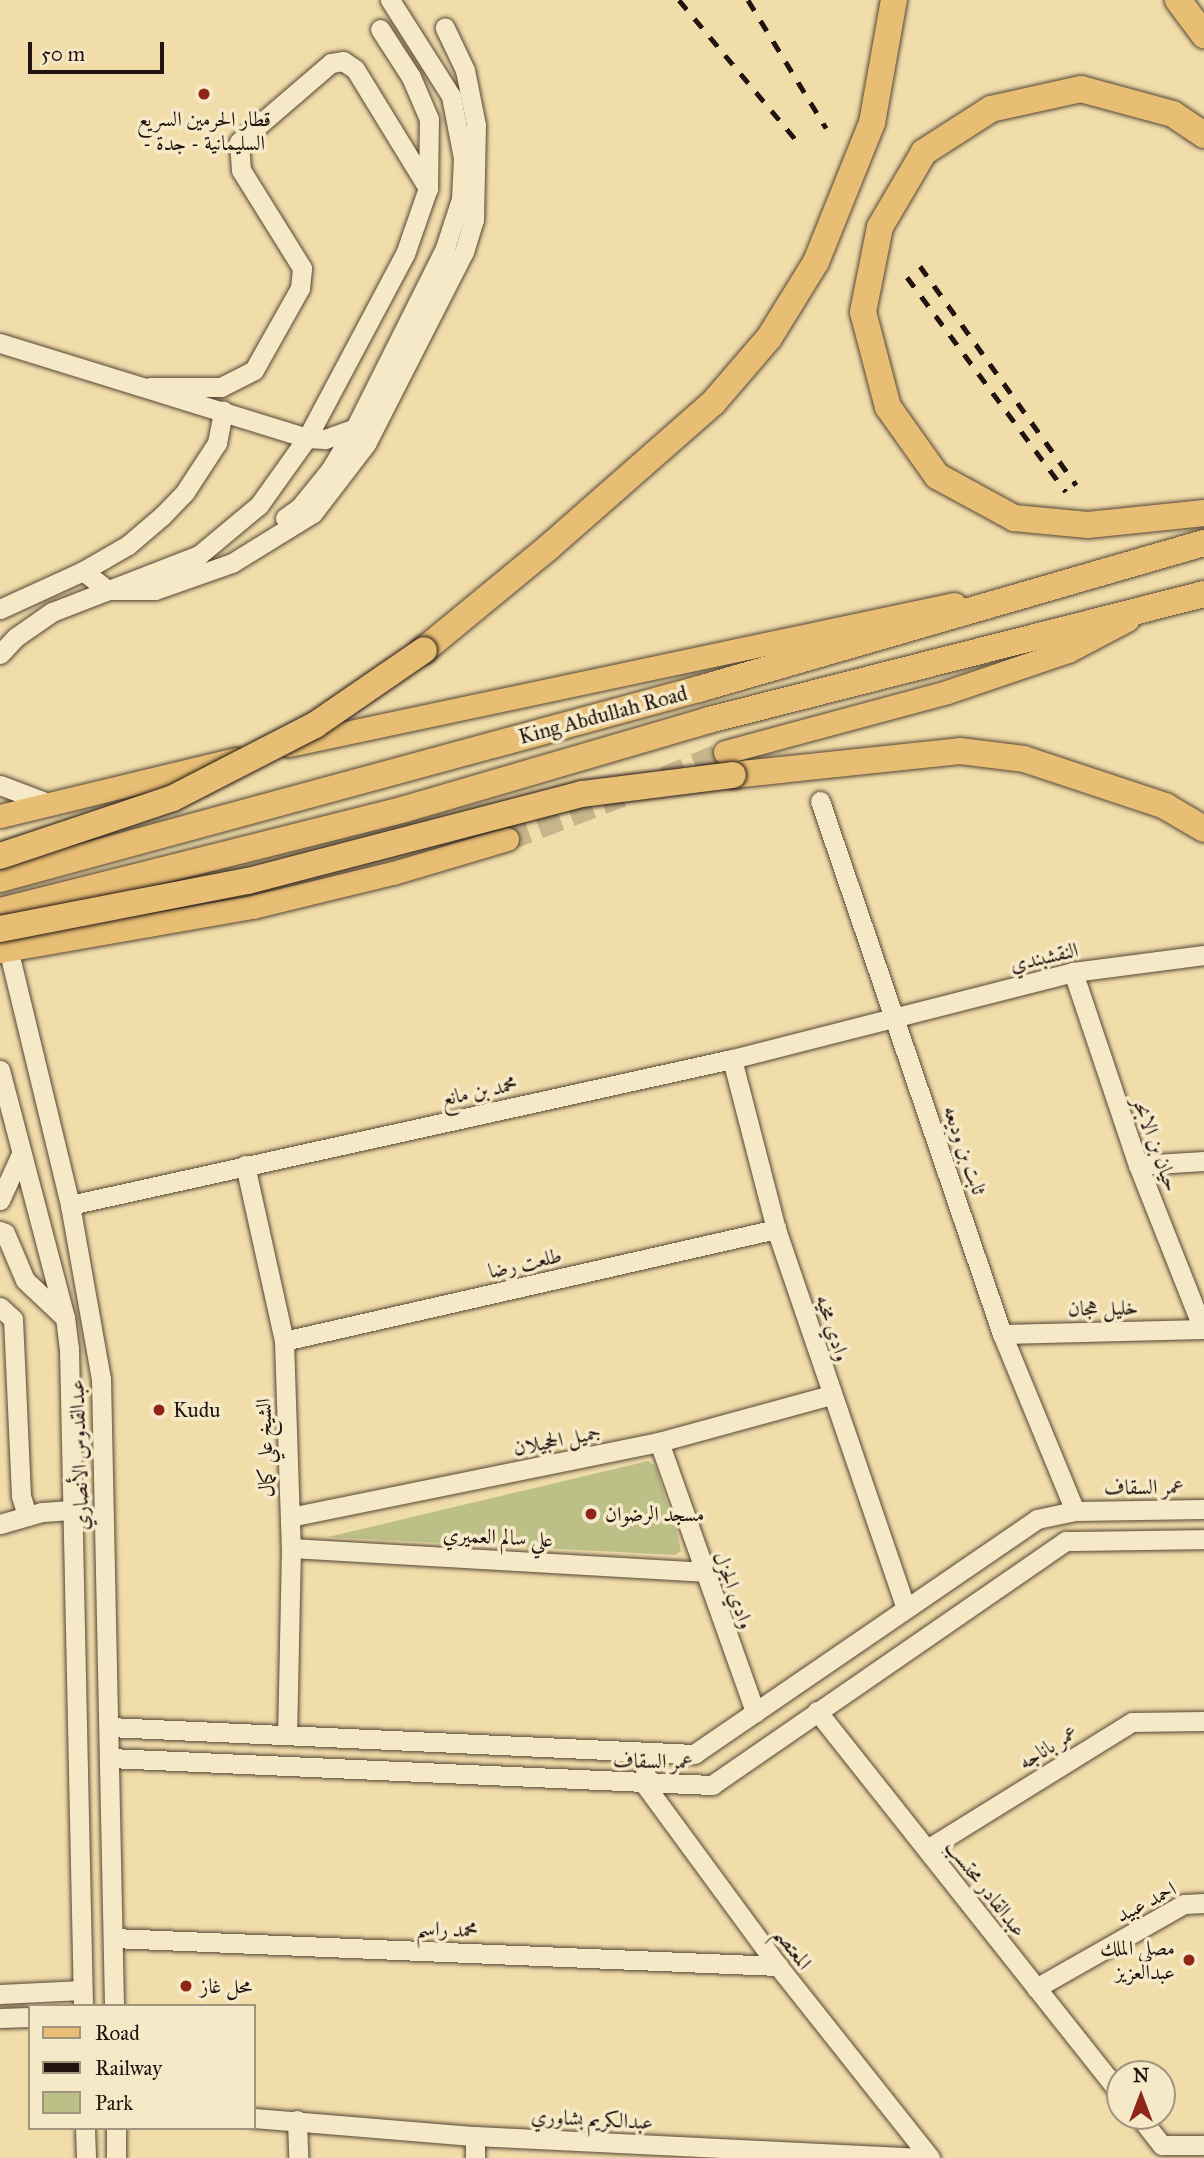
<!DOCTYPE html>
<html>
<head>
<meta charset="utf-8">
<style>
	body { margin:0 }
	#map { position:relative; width:1204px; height:2158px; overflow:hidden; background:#f1ddaa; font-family:"IM FELL Great Primer",Amiri,serif }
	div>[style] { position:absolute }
	.green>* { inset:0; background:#bcc087 }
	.major-tunnel>* { height:23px; margin-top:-11.5px; transform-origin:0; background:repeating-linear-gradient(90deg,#c7b58b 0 23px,transparent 0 34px) }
	.roads { filter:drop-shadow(0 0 2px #554636) drop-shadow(0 0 2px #554636) }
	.minor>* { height:19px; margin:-9.5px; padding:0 9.5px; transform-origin:9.5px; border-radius:9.5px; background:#f6e9c8 }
	.major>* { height:23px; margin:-11.5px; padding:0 11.5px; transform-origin:11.5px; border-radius:11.5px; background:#e8be75 }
	.highway>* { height:26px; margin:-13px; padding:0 13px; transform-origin:13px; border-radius:13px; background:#e8be75 }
	.rail>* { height:5px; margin-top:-2.5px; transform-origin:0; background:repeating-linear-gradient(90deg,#211410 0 12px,transparent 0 24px) }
	.bridges { filter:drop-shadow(0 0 2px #211410) drop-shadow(0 0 2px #211410) }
	.highway-bridge>* { height:26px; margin:-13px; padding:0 13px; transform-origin:13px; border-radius:13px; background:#e8be75 }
	.dots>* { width:19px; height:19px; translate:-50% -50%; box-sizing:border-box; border:4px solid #f6e9c8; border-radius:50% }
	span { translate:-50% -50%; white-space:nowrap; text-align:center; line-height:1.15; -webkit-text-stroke:7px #f6e9c8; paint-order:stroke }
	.poi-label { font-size:21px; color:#211410 }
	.left { translate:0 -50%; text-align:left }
	.right { translate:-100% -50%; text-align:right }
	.street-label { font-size:21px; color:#211410 }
	.legend { position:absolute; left:28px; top:2004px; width:228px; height:126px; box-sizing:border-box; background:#f6e9c8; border:2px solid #a1947e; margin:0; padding:9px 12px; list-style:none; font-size:21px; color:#211410 }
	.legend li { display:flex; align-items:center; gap:14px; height:35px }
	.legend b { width:35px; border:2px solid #a1947e }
	.north { position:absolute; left:1106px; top:2060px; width:70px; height:70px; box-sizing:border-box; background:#f6e9c8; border:2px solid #a1947e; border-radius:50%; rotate:0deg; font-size:19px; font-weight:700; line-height:28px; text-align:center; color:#211410 }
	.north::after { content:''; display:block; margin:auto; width:24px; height:32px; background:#8f2418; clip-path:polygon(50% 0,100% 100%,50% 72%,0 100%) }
	.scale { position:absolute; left:28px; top:42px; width:136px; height:32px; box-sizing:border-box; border:4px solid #211410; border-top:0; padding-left:9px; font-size:21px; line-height:24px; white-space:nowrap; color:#211410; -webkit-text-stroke:5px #f6e9c8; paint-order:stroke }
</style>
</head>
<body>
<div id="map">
	<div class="green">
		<div style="clip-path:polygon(648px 1461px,655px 1466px,677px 1533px,681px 1551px,675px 1555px,328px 1537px)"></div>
	</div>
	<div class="major-tunnel">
		<div style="left:664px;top:778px;width:66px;rotate:-23.1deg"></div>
		<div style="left:507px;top:839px;width:123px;rotate:-20.9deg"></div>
	</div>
	<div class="roads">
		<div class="minor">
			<div style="left:0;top:343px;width:321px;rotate:17.2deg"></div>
			<div style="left:307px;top:438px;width:18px;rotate:3deg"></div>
			<div style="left:325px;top:439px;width:32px;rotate:-20deg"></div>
			<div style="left:150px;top:387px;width:71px"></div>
			<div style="left:221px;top:387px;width:37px;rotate:-27deg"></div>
			<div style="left:254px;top:370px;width:94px;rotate:-60.7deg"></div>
			<div style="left:300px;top:288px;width:20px;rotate:-84deg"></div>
			<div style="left:302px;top:268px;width:115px;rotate:-121.9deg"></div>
			<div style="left:241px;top:170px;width:28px;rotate:-94deg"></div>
			<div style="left:239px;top:142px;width:121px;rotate:-40.7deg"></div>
			<div style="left:331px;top:63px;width:12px;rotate:-9deg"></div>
			<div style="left:343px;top:61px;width:14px;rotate:34deg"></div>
			<div style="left:355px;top:69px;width:140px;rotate:58.5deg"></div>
			<div style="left:285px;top:518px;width:19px;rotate:-36deg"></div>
			<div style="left:300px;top:507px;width:48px;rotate:-51deg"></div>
			<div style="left:330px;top:470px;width:49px;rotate:-59.2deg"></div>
			<div style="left:355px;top:428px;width:201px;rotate:-63.4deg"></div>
			<div style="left:445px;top:248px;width:52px;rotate:-71.9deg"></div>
			<div style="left:461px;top:199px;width:41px;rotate:-87.2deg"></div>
			<div style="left:463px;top:158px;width:63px;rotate:-101deg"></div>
			<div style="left:451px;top:96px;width:114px;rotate:-122.4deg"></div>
			<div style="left:83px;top:571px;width:31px;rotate:38deg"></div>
			<div style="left:107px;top:590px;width:48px"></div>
			<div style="left:155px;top:590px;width:82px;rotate:-19.3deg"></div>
			<div style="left:232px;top:563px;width:95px;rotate:-31.7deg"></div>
			<div style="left:313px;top:513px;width:87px;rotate:-52.5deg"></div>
			<div style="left:366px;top:444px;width:216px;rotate:-63deg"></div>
			<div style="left:464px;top:252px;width:34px;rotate:-73deg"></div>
			<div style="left:474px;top:220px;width:95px;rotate:-88.8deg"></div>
			<div style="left:476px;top:125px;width:56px;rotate:-101.3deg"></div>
			<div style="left:465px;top:70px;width:47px;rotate:-115.5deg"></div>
			<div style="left:0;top:609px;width:91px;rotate:-24.6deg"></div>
			<div style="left:83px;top:571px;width:52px;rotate:-30deg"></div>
			<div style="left:128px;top:545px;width:45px;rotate:-40.5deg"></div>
			<div style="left:162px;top:516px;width:33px;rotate:-46deg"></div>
			<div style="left:185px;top:492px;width:59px;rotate:-56.9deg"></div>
			<div style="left:217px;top:443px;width:33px;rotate:-79deg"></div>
			<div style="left:0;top:654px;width:23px;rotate:-47deg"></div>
			<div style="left:16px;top:637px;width:44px;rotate:-34.8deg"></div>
			<div style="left:52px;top:612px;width:158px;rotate:-21.2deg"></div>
			<div style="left:199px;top:555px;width:78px;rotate:-39.8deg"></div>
			<div style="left:259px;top:505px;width:82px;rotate:-54.4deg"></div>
			<div style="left:307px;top:438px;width:208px;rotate:-62deg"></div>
			<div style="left:405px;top:254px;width:70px;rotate:-70.8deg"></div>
			<div style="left:428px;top:188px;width:69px;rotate:-89.2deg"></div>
			<div style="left:429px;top:119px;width:46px;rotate:-113.2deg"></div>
			<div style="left:411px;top:77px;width:57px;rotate:-122.9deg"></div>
			<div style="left:0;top:785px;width:57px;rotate:20.7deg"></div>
			<div style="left:820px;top:801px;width:563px;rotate:71.15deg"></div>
			<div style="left:1002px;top:1334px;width:191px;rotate:67.6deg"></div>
			<div style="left:5px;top:936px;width:277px;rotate:76.4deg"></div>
			<div style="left:70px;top:1205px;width:177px;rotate:79.9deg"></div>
			<div style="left:101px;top:1379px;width:627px;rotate:88.81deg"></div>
			<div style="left:1073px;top:972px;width:204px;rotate:71.4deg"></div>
			<div style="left:1138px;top:1165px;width:176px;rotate:68.4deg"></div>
			<div style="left:732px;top:1059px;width:176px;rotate:75.5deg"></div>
			<div style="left:776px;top:1229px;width:398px;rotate:71.1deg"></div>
			<div style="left:0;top:1070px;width:255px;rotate:75.3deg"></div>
			<div style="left:65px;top:1317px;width:31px;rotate:83deg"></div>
			<div style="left:69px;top:1348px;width:658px;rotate:88.78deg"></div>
			<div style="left:245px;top:1165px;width:180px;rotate:77.5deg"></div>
			<div style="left:284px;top:1341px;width:207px;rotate:88.1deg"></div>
			<div style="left:291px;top:1548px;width:187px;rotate:91.2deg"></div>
			<div style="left:1138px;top:1165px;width:66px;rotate:-3.5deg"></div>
			<div style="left:0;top:1200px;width:51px;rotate:-65.5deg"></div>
			<div style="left:70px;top:1205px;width:678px;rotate:-12.44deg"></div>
			<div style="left:732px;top:1059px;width:352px;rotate:-14.3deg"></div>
			<div style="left:1073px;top:972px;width:132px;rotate:-7.4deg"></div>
			<div style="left:0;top:1231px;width:5px;rotate:22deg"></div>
			<div style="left:5px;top:1233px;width:51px;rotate:66.9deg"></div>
			<div style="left:25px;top:1280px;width:54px;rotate:43.5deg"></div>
			<div style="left:0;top:1307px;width:18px;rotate:43deg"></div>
			<div style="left:13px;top:1319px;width:177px;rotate:87.4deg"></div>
			<div style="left:21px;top:1496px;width:21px;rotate:73deg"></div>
			<div style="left:1002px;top:1334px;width:202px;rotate:-1.4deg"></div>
			<div style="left:284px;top:1341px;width:505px;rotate:-12.82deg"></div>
			<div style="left:659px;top:1442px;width:287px;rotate:70.4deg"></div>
			<div style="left:290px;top:1517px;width:377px;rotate:-11.5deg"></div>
			<div style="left:659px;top:1442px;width:178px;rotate:-15.3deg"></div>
			<div style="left:0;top:1524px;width:44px;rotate:-15.9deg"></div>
			<div style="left:42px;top:1512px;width:29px;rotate:-4deg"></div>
			<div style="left:291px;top:1548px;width:413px;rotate:3.3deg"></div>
			<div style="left:817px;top:1711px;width:488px;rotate:51.6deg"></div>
			<div style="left:109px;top:1727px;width:586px;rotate:2.64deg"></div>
			<div style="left:694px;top:1754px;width:416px;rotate:-34.4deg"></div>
			<div style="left:1037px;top:1519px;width:39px;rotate:-12deg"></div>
			<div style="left:1075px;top:1511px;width:129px;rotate:-0.9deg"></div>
			<div style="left:646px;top:1754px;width:31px;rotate:92deg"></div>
			<div style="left:645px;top:1785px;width:225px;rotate:53.7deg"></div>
			<div style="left:778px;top:1966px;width:245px;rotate:51.6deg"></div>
			<div style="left:110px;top:1758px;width:603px;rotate:2.57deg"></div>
			<div style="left:712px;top:1785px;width:430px;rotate:-34.6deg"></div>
			<div style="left:1066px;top:1541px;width:138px;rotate:-0.8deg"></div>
			<div style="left:927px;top:1849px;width:241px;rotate:-31.8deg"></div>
			<div style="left:1132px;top:1722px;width:72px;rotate:-0.8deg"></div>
			<div style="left:113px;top:1938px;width:666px;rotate:2.41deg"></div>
			<div style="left:1036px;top:1988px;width:170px;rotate:-29.6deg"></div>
			<div style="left:1184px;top:1904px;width:20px;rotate:-3deg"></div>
			<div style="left:0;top:1994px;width:82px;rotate:-2.8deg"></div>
			<div style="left:0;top:2018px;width:30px;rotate:-2deg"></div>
			<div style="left:1139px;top:2116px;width:37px;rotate:52deg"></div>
			<div style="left:1162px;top:2145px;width:42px"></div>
			<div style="left:254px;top:2118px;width:222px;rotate:4.7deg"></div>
			<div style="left:475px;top:2136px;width:453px;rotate:2.8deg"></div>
			<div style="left:297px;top:2120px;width:38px;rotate:88deg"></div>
			<div style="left:85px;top:2128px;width:30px;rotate:88deg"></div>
			<div style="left:116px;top:2128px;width:30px;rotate:90deg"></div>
			<div style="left:475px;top:2136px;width:22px;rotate:90deg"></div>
		</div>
		<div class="major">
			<div style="left:289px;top:745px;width:680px;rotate:-11.97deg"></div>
			<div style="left:725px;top:752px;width:230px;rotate:-15.1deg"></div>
			<div style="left:947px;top:692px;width:128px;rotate:-18.7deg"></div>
			<div style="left:1068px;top:651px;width:67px;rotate:-27.7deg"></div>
			<div style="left:0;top:816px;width:242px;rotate:-13.6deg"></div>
			<div style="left:0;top:951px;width:256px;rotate:-9.9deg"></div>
			<div style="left:252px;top:907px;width:145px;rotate:-13.6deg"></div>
			<div style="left:393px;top:873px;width:119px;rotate:-16.6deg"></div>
		</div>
		<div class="highway">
			<div style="left:1178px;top:0;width:44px;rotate:53.4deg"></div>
			<div style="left:1204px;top:135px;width:37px;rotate:-146deg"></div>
			<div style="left:1173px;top:114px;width:95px;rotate:-164.8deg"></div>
			<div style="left:1081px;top:89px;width:92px;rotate:167.5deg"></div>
			<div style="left:991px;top:109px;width:80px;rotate:147.3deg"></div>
			<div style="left:924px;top:152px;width:87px;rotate:120.4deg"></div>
			<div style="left:880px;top:227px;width:87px;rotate:101.3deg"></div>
			<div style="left:863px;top:312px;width:98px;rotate:75.3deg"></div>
			<div style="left:888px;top:407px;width:85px;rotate:54.6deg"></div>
			<div style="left:937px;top:476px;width:88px;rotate:28.6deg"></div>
			<div style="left:1014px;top:518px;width:74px;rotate:5.4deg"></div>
			<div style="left:1088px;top:525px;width:117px;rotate:-5.9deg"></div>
			<div style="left:424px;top:650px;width:162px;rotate:-39.5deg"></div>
			<div style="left:549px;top:547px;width:218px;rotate:-41.3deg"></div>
			<div style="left:713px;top:403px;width:86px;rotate:-49.3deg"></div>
			<div style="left:769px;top:338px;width:89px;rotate:-58.3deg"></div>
			<div style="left:816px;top:262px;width:150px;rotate:-68.1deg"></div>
			<div style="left:872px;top:123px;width:125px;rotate:-79.9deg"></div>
			<div style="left:733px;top:775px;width:228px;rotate:-6deg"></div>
			<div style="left:960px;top:751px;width:64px;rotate:7.1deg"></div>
			<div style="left:1024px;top:759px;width:149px;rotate:18.4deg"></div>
			<div style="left:1165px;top:806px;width:45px;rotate:30.5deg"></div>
			<div style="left:0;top:879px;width:724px;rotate:-15.21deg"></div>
			<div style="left:699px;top:689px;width:526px;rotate:-16.13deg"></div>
			<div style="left:0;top:911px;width:418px;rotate:-14.1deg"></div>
			<div style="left:405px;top:809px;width:317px;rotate:-16.3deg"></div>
			<div style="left:709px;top:720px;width:511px;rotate:-14.28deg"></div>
		</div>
	</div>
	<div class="rail">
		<div style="left:679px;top:0;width:190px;rotate:50.1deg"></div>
		<div style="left:748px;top:0;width:150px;rotate:58.6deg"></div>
		<div style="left:920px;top:266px;width:269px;rotate:54.5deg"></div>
		<div style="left:907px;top:277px;width:267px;rotate:53.5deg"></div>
	</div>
	<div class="bridges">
		<div class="highway-bridge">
			<div style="left:0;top:856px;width:182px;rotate:-18.5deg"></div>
			<div style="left:173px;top:798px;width:160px;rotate:-27.2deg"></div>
			<div style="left:315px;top:725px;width:132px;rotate:-34.5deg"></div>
			<div style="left:0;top:929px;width:253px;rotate:-11deg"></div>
			<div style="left:248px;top:881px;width:345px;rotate:-14.6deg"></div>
			<div style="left:582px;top:794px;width:152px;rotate:-7.2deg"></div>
		</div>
	</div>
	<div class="dots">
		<div style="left:204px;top:94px;background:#8f2418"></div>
		<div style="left:159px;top:1410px;background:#8f2418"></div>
		<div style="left:591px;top:1514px;background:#8f2418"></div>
		<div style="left:1189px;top:1960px;background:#8f2418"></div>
		<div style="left:186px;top:1986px;background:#8f2418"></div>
	</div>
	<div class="poi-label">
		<span style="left:204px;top:131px">قطار الحرمين السريع<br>- السليمانية - جدة</span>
		<span class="left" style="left:173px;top:1410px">Kudu</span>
		<span class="left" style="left:605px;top:1514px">مسجد الرضوان</span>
		<span class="right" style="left:1175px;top:1960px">مصلي الملك<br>عبدالعزيز</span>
		<span class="left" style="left:200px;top:1986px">محل غاز</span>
	</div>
	<div class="street-label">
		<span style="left:603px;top:715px;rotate:-15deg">King Abdullah Road</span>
		<span style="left:1044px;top:957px;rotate:-13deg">النقشبندي</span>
		<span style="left:479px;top:1091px;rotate:-12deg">محمد بن مانع</span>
		<span style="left:1156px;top:1144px;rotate:70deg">حيان بن الابحر</span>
		<span style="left:965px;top:1150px;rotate:71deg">ثابت بن وديعه</span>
		<span style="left:525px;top:1263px;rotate:-13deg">طلعت رضا</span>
		<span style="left:1103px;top:1308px;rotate:-1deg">خليل هجان</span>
		<span style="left:833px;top:1328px;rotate:72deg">وادي مخيه</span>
		<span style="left:557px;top:1440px;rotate:-11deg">جميل الحجيلان</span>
		<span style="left:265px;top:1448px;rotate:-92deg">الشيخ علي كمال</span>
		<span style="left:79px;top:1455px;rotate:-92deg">عبدالقدوس الأنصاري</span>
		<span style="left:1144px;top:1487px;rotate:-1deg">عمر السقاف</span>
		<span style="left:498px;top:1537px;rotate:3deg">علي سالم العميري</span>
		<span style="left:734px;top:1590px;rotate:70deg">وادي الجزل</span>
		<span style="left:1048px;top:1747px;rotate:-32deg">عمر باناجه</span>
		<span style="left:653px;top:1761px;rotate:1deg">عمر السقاف</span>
		<span style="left:986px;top:1888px;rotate:52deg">عبدالقادر محتسب</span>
		<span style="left:1146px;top:1902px;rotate:-27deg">احمد عبيد</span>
		<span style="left:447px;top:1929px;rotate:2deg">محمد راسم</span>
		<span style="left:793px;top:1948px;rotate:53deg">المعتصم</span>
		<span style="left:592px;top:2119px;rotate:3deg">عبدالكريم بشاوري</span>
	</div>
	<ul class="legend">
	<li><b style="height:9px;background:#e8be75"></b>Road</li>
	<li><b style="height:9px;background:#211410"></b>Railway</li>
	<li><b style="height:19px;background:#bcc087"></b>Park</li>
	</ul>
	<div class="north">N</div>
	<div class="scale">50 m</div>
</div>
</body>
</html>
